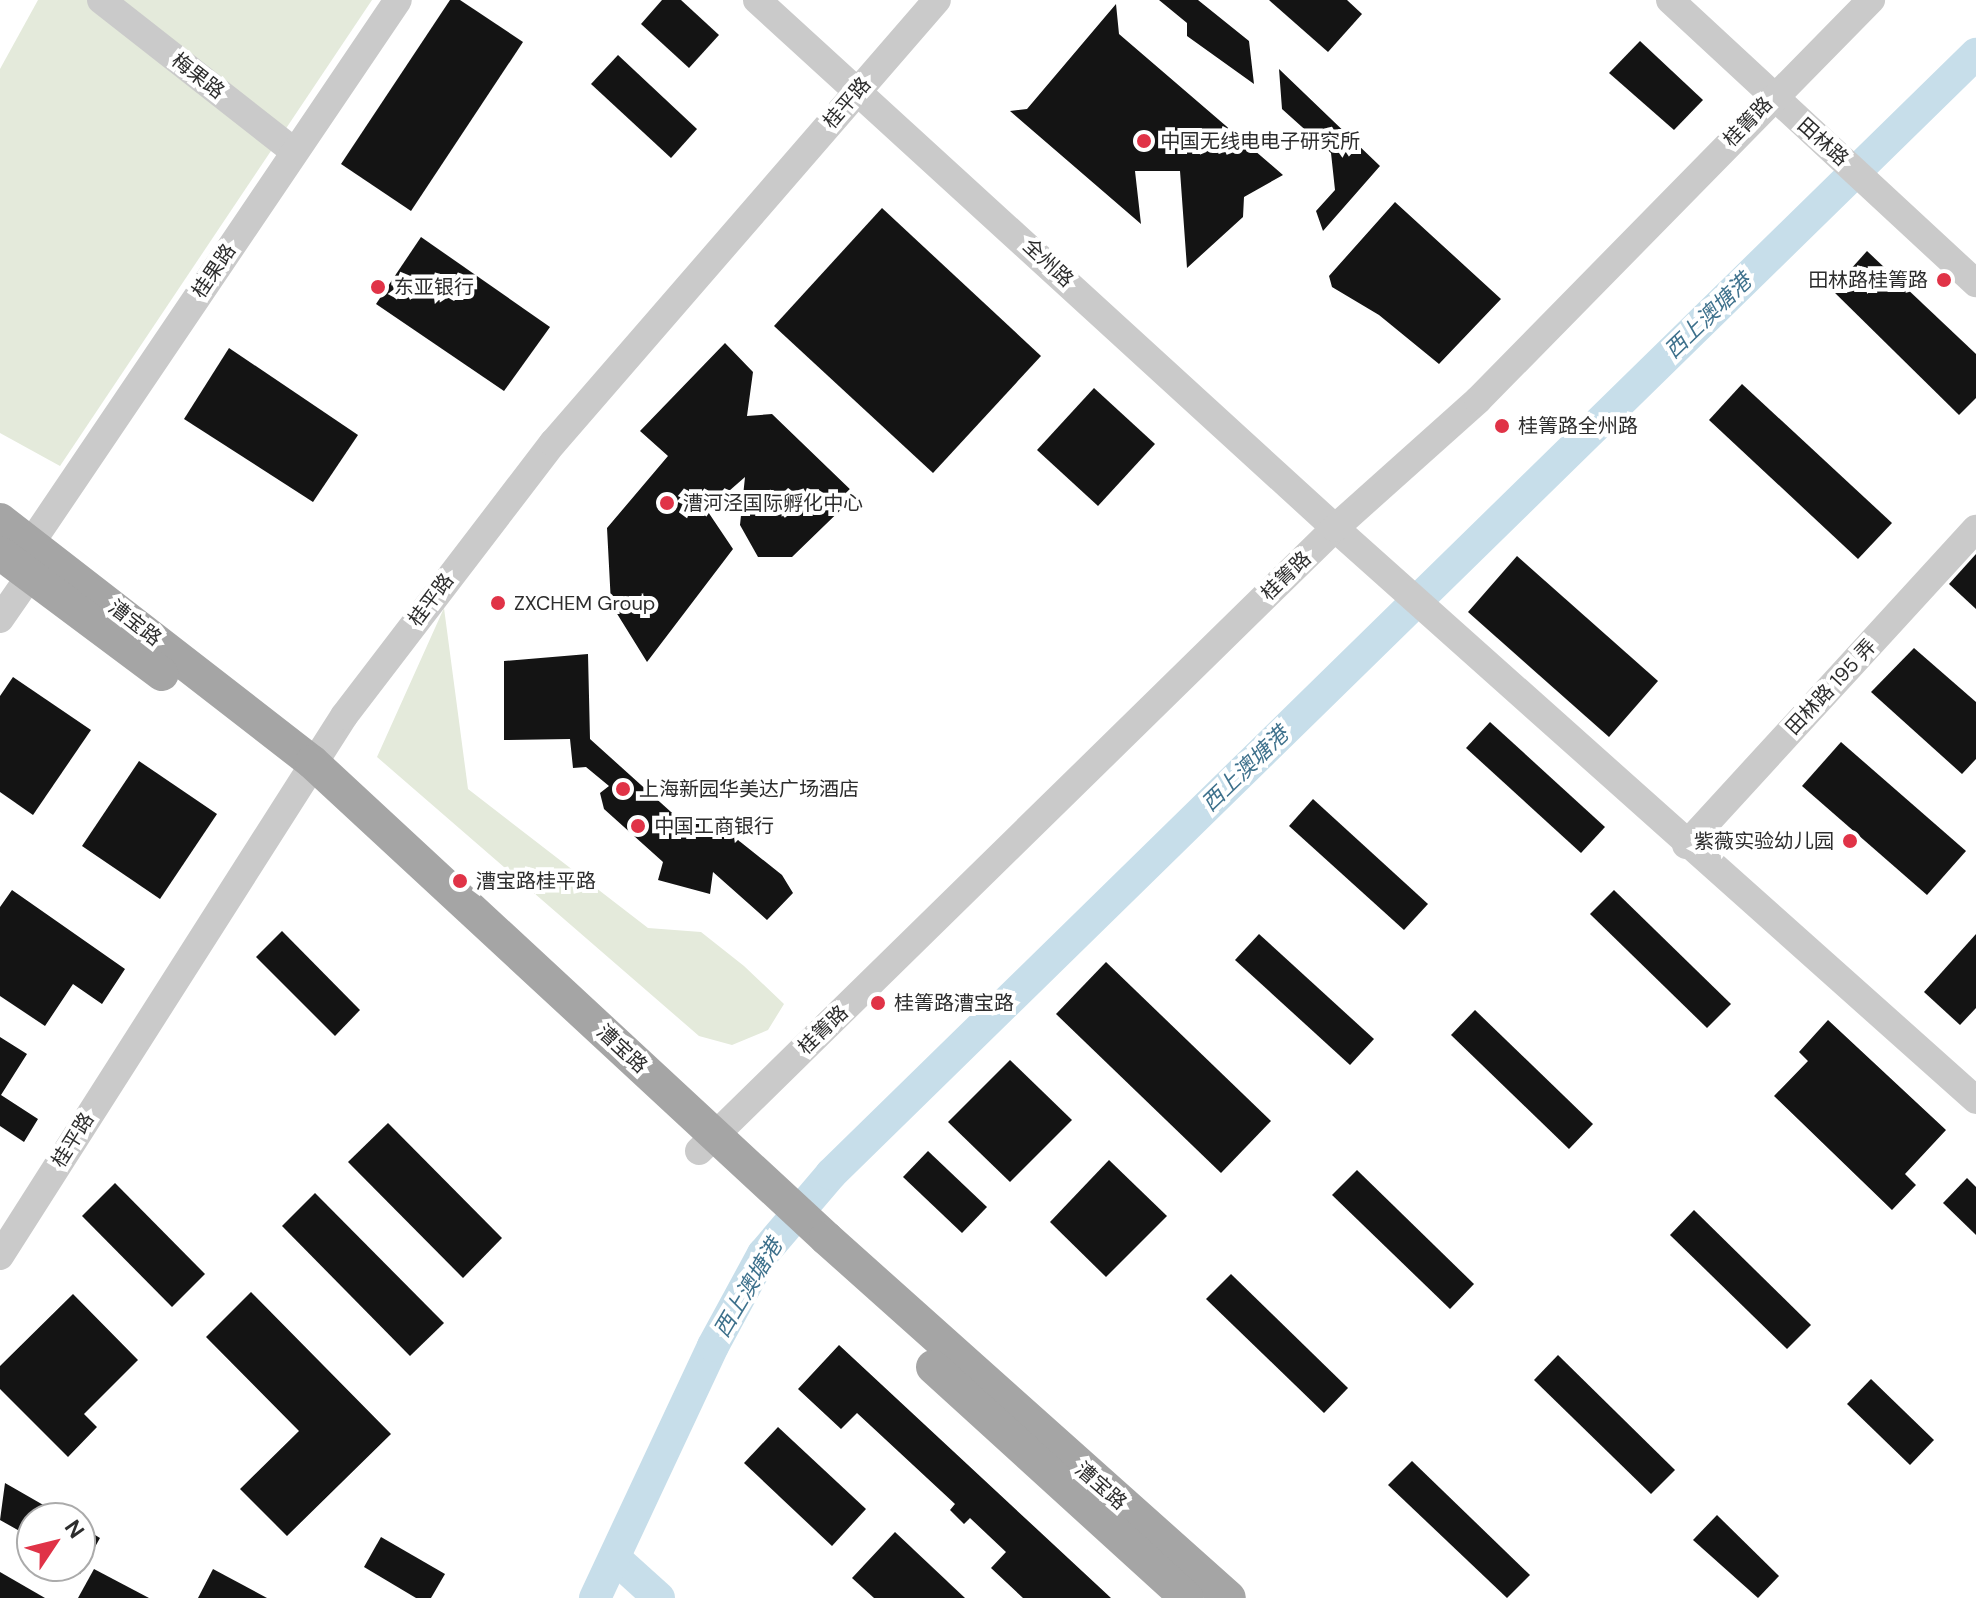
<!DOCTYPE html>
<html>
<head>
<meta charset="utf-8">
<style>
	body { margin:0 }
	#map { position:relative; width:1976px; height:1598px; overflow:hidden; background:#fff; font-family:"DM Sans","Noto Sans SC",sans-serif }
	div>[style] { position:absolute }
	.green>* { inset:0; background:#e4eadb }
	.river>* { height:32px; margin:-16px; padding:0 16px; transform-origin:16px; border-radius:16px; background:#c7deea }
	.building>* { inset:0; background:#141414 }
	.minor>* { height:28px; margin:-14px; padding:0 14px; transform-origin:14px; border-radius:14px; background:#cacaca }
	.major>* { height:34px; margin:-17px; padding:0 17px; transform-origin:17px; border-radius:17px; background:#a5a5a5 }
	.dots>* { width:22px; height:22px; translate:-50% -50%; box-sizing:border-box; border:4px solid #fff; border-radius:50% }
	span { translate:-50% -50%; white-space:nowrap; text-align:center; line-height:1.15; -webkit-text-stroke:8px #fff; paint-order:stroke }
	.street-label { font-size:20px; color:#2d2d2d }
	.poi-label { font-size:20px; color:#2d2d2d }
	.left { translate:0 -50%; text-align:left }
	.right { translate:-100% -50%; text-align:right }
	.water-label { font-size:22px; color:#3e718c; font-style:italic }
	.north { position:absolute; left:16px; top:1502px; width:80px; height:80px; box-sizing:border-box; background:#fff; border:2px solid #ababab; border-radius:50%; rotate:55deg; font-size:22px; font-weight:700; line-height:32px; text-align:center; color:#2d2d2d }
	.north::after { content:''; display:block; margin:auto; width:28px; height:36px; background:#e03347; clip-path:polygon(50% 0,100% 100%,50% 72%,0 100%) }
</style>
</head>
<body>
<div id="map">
	<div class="green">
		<div style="clip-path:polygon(38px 0,372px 0,60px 466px,0 433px,0 69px)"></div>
		<div style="clip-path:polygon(444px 608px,468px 789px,648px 928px,701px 932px,744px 966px,784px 1004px,768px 1030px,732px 1045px,699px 1036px,377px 757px)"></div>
	</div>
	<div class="river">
		<div style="left:616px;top:1559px;width:58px;rotate:42.2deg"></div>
		<div style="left:595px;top:1598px;width:278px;rotate:-64.9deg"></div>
		<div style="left:713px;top:1346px;width:105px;rotate:-61.5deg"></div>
		<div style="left:763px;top:1254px;width:105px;rotate:-49.6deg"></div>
		<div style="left:831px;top:1174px;width:1602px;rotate:-44.37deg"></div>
	</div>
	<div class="building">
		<div style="clip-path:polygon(450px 0,460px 0,523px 42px,411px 211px,341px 164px)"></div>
		<div style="clip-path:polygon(662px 0,681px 0,719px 35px,689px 68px,641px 24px)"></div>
		<div style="clip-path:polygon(1159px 0,1198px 0,1249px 41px,1254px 84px,1187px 36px,1187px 23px)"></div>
		<div style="clip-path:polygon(1269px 0,1347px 0,1362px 14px,1328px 52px)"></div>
		<div style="clip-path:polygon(1116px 4px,1119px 34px,1283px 175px,1244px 197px,1243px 217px,1187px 268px,1180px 171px,1135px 171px,1141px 224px,1010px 111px,1027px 109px)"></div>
		<div style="clip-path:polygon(1640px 41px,1703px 100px,1674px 130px,1609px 73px)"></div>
		<div style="clip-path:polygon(618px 55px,697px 129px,671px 158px,591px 84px)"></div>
		<div style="clip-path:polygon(1279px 69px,1380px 166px,1323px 231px,1316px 211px,1335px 190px,1331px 153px,1282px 109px)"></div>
		<div style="clip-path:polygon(1395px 202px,1501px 299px,1439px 364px,1379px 315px,1332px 287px,1329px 276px)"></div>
		<div style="clip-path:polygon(882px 208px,1041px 356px,933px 473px,774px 326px)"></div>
		<div style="clip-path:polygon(421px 237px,550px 327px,504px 391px,376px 304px)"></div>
		<div style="clip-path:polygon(1867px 251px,1976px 354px,1976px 398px,1959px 415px,1832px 290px)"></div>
		<div style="clip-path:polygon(725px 343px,753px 372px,747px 416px,772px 414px,856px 495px,792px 557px,758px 557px,740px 525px,745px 477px,729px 491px,694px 491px,733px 549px,647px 662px,611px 604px,607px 528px,668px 456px,640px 431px)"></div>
		<div style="clip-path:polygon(229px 348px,358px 435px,313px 502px,184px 419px)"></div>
		<div style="clip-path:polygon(1742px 384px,1892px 523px,1858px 559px,1709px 420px)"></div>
		<div style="clip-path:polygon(1094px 388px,1155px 444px,1098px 506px,1037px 450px)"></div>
		<div style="clip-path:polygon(1976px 554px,1976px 609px,1949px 584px)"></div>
		<div style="clip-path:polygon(1517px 556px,1658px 681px,1609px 737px,1468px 612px)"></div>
		<div style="clip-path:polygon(1914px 648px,1976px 702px,1976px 759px,1962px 774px,1871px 692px)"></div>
		<div style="clip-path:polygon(588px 654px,590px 739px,681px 821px,683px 816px,708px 824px,709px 834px,733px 836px,782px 875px,793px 893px,767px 920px,713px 872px,710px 894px,658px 880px,663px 862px,604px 809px,600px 793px,609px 786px,586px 767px,573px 768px,570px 739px,504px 740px,504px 661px)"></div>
		<div style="clip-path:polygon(13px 677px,91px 730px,33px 815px,0 792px,0 696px)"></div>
		<div style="clip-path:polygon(1490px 722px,1605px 827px,1581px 853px,1466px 748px)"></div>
		<div style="clip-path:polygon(1841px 742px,1966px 851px,1927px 895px,1802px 786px)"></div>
		<div style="clip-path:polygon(139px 761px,217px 814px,160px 899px,82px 846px)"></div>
		<div style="clip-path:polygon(1313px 799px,1428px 904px,1404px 930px,1289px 826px)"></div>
		<div style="clip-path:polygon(12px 890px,125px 969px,102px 1004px,73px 984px,45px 1026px,0 996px,0 907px)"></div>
		<div style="clip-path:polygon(1614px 890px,1731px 1004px,1707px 1028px,1590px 914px)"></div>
		<div style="clip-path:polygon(282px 931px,360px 1010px,335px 1036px,256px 957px)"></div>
		<div style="clip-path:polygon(1259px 934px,1374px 1039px,1350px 1065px,1235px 960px)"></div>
		<div style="clip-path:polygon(1976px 934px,1976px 1008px,1960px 1025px,1924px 992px)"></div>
		<div style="clip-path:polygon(1106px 962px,1271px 1121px,1221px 1173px,1056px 1014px)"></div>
		<div style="clip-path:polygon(1475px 1010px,1593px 1124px,1569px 1149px,1451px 1035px)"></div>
		<div style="clip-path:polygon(1828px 1020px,1946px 1130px,1905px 1174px,1916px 1185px,1892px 1210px,1774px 1096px,1808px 1061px,1799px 1052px)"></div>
		<div style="clip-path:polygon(0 1037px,27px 1054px,1px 1095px,38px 1119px,24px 1142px,0 1126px)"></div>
		<div style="clip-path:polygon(1010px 1060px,1072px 1120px,1010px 1182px,948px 1122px)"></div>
		<div style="clip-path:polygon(388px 1123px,502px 1238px,463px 1278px,348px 1162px)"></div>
		<div style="clip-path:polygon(928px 1151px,987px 1207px,962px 1233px,903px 1177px)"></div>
		<div style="clip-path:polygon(1109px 1160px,1167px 1216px,1106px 1277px,1050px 1222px)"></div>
		<div style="clip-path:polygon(1357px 1170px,1474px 1284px,1450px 1309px,1332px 1195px)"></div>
		<div style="clip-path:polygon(1967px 1178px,1976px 1187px,1976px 1235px,1943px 1203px)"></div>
		<div style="clip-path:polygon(115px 1183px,205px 1274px,172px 1307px,82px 1216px)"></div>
		<div style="clip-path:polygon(315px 1193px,444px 1323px,410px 1356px,282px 1226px)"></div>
		<div style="clip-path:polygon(1694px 1210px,1811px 1325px,1787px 1349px,1670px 1235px)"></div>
		<div style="clip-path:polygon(1231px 1274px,1348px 1388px,1324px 1413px,1206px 1299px)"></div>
		<div style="clip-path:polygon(251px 1292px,391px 1434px,287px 1536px,240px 1489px,299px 1431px,206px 1337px)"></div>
		<div style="clip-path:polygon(73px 1294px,138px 1360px,84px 1414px,97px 1427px,68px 1457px,0 1389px,0 1366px)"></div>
		<div style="clip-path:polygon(839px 1345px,1111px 1598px,1023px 1598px,991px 1568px,1006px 1552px,970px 1518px,964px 1524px,950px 1510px,955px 1504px,857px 1413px,841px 1429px,798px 1389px)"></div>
		<div style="clip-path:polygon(1558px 1355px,1675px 1470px,1651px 1494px,1534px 1380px)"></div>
		<div style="clip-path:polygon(1871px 1379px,1934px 1440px,1910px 1465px,1847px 1404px)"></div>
		<div style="clip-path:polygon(778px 1427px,866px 1509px,832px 1546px,744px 1463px)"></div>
		<div style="clip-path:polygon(1412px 1461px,1530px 1575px,1507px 1598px,1388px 1485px)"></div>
		<div style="clip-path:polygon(5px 1483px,66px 1518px,32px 1518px,32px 1538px,0 1520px)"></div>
		<div style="clip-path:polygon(1717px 1515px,1779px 1576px,1758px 1598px,1693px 1540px)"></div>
		<div style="clip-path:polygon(80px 1526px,100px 1538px,80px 1574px)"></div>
		<div style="clip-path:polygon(895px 1532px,965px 1598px,874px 1598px,852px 1578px)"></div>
		<div style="clip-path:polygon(381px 1537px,445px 1574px,431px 1598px,416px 1598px,364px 1567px)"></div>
		<div style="clip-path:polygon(94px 1569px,149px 1598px,78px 1598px)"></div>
		<div style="clip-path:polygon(213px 1569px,267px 1598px,198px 1598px)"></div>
		<div style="clip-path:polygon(0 1572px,45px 1598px,0 1598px)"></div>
	</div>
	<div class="minor">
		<div style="left:101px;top:0;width:246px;rotate:38.1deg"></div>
		<div style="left:757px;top:0;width:783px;rotate:42.41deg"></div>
		<div style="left:1335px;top:528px;width:859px;rotate:41.74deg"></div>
		<div style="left:1670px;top:0;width:417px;rotate:42.8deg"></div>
		<div style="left:31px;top:543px;width:655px;rotate:-55.95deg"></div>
		<div style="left:0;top:619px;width:56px;rotate:-55.2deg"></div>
		<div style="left:1686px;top:845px;width:429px;rotate:-47.5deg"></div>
		<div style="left:699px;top:1151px;width:890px;rotate:-44.41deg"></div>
		<div style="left:1335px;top:528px;width:192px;rotate:-41.8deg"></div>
		<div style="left:1478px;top:400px;width:561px;rotate:-45.51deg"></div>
		<div style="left:0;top:1256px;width:640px;rotate:-57.5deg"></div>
		<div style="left:344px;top:716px;width:344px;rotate:-52.6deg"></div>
		<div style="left:553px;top:443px;width:586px;rotate:-49.08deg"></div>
	</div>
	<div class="major">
		<div style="left:0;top:520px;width:395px;rotate:37.8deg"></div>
		<div style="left:312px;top:762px;width:701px;rotate:42.8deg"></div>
		<div style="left:826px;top:1238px;width:540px;rotate:41.77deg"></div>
		<div style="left:0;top:553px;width:202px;rotate:36.8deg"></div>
		<div style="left:933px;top:1367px;width:343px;rotate:42.3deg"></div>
	</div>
	<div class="dots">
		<div style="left:1144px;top:141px;background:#e03347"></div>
		<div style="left:1944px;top:280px;background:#e03347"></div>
		<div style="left:378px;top:287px;background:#e03347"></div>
		<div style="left:1502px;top:426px;background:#e03347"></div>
		<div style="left:667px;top:503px;background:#e03347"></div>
		<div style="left:498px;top:603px;background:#e03347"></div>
		<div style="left:623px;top:789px;background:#e03347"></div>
		<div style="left:638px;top:826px;background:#e03347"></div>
		<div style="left:1850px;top:841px;background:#e03347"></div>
		<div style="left:460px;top:881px;background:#e03347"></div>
		<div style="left:878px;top:1003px;background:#e03347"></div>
	</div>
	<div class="street-label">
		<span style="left:198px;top:76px;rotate:38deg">梅果路</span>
		<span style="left:847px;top:103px;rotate:-49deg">桂平路</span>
		<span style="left:1748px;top:122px;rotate:-46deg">桂箐路</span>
		<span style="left:1823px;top:142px;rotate:42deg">田林路</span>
		<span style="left:1048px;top:263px;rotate:43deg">全州路</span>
		<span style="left:214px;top:271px;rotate:-56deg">桂果路</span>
		<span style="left:1286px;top:576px;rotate:-44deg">桂箐路</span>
		<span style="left:431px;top:600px;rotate:-53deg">桂平路</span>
		<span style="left:135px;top:623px;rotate:38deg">漕宝路</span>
		<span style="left:1831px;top:687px;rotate:-47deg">田林路 195 弄</span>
		<span style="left:823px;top:1030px;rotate:-44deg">桂箐路</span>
		<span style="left:622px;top:1049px;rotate:43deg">漕宝路</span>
		<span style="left:73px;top:1140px;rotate:-58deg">桂平路</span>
		<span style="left:1101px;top:1486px;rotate:41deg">漕宝路</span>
	</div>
	<div class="poi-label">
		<span class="left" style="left:1160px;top:141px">中国无线电电子研究所</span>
		<span class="right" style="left:1928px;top:280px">田林路桂箐路</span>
		<span class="left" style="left:394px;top:287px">东亚银行</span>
		<span class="left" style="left:1518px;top:426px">桂箐路全州路</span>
		<span class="left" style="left:683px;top:503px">漕河泾国际孵化中心</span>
		<span class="left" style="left:514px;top:603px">ZXCHEM Group</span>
		<span class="left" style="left:639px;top:789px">上海新园华美达广场酒店</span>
		<span class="left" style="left:654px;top:826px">中国工商银行</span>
		<span class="right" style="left:1834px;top:841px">紫薇实验幼儿园</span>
		<span class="left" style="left:476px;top:881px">漕宝路桂平路</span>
		<span class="left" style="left:894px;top:1003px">桂箐路漕宝路</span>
	</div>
	<div class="water-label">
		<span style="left:1708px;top:316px;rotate:-44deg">西上澳塘港</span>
		<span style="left:1245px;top:769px;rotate:-44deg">西上澳塘港</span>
		<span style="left:748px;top:1288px;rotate:-59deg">西上澳塘港</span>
	</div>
	<div class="north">N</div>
</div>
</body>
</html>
